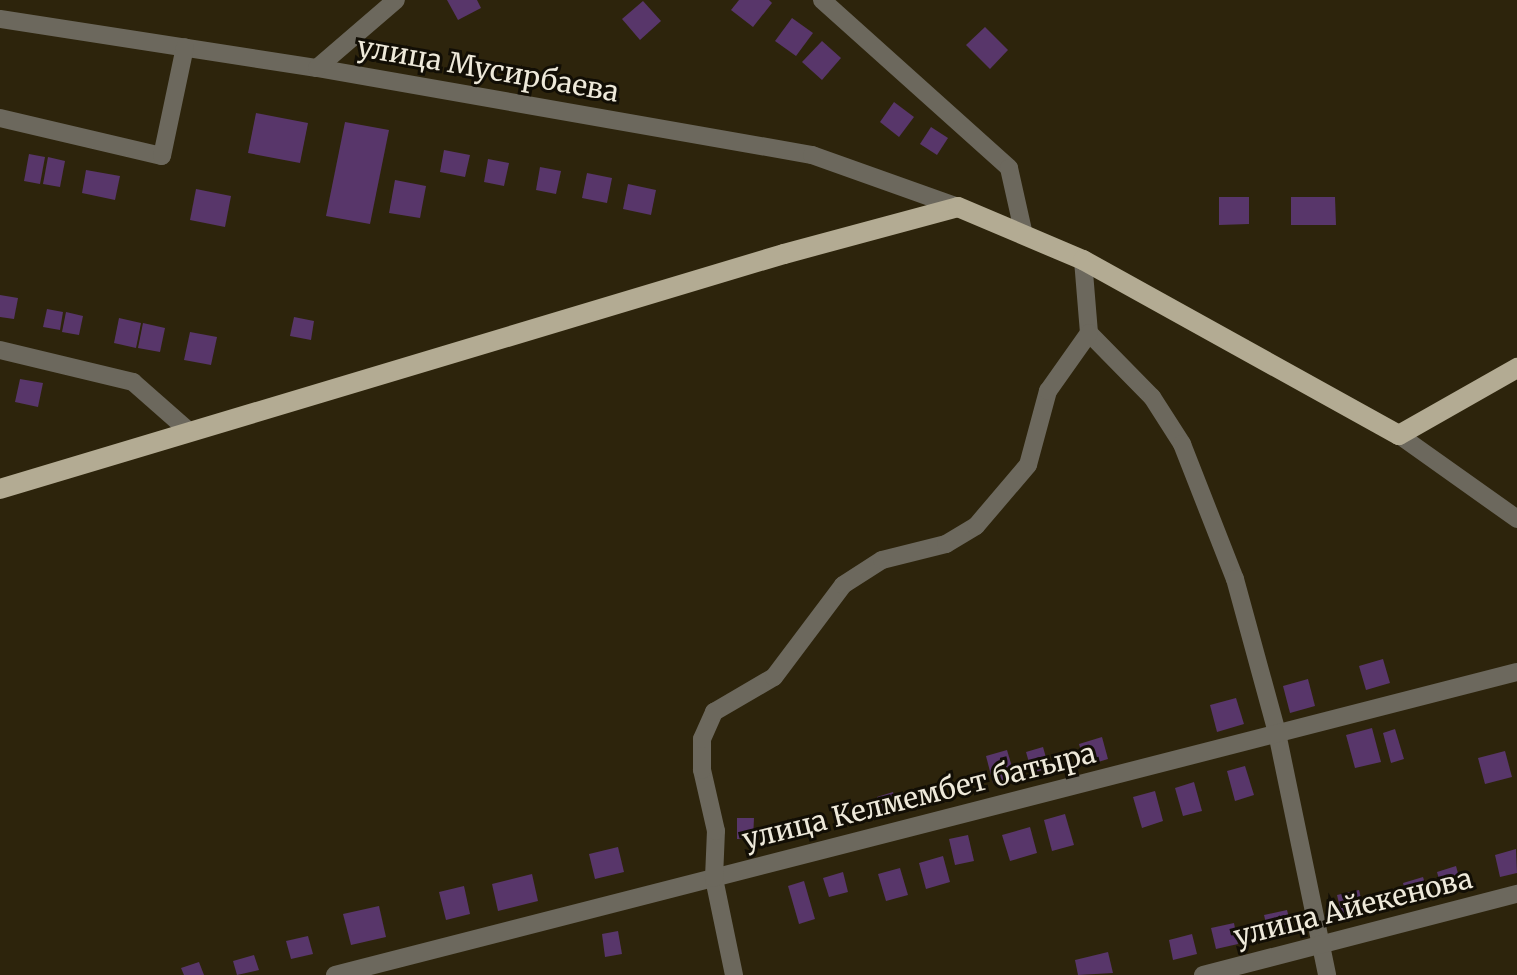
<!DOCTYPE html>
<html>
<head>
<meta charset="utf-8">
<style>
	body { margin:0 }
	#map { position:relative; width:1517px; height:975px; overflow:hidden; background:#2d240c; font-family:Merriweather,serif }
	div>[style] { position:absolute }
	.building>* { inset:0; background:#58366a }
	.minor>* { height:18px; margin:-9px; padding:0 9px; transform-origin:9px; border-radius:9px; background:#6c685d }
	.major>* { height:20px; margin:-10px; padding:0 10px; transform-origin:10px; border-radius:10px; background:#b3ab93 }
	span { translate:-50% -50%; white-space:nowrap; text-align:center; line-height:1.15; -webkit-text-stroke:6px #120e05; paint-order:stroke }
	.street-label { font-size:28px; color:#eee9da }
</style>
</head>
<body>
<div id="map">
	<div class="building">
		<div style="clip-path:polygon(447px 0,477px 0,481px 8px,458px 20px)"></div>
		<div style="clip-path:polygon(739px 0,769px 0,772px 3px,753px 27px,731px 10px)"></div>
		<div style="clip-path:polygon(643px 1px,661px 21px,640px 40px,622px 19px)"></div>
		<div style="clip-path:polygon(792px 18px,813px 33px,796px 56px,775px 41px)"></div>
		<div style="clip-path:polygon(985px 27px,1008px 50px,990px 69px,966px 45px)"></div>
		<div style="clip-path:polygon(822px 41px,841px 58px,822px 80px,802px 62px)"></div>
		<div style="clip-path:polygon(894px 102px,914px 117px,899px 137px,880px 122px)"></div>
		<div style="clip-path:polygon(256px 113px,308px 123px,300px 163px,248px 153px)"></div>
		<div style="clip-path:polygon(345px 122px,389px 130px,370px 224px,326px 216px)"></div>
		<div style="clip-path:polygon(931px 127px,948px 138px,937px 155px,920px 144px)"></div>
		<div style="clip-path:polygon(444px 150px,470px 155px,465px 177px,440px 172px)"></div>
		<div style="clip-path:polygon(29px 154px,45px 157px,40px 184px,24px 181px)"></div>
		<div style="clip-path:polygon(48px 157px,65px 161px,60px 187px,43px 184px)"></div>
		<div style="clip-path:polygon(488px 159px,509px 163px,504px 186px,484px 182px)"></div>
		<div style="clip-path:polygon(540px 167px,561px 171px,556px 194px,536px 190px)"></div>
		<div style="clip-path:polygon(86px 170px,120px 176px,115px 200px,82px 193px)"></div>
		<div style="clip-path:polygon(587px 173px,612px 178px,607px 203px,582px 198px)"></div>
		<div style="clip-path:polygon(395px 180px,426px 186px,420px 218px,389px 213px)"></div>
		<div style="clip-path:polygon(628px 184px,656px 190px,651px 215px,623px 209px)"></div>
		<div style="clip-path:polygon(196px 189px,231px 196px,225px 227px,190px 220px)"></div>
		<div style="clip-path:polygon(1219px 197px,1249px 197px,1249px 224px,1219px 225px)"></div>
		<div style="clip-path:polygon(1291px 197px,1335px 197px,1336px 225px,1291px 225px)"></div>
		<div style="clip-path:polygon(0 295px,18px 298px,14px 319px,0 317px)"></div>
		<div style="clip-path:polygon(47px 309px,63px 312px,60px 330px,43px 327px)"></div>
		<div style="clip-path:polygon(66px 312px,83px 316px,79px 335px,62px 332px)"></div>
		<div style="clip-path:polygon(294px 317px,314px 321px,311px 340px,290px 336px)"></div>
		<div style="clip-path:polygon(119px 318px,141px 323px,136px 348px,114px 343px)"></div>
		<div style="clip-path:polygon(143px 323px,165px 328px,160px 352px,138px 348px)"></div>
		<div style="clip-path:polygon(190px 332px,217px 337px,211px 365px,184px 360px)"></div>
		<div style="clip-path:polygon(20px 379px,43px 383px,38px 407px,15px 402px)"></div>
		<div style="clip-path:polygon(1383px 659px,1390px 683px,1366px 690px,1359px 666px)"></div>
		<div style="clip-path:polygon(1308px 679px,1315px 706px,1290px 713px,1283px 686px)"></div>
		<div style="clip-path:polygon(1236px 698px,1244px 724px,1217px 732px,1210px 705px)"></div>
		<div style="clip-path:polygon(1372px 728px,1381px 762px,1355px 768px,1346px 735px)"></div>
		<div style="clip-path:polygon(1395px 729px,1404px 759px,1391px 763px,1383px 733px)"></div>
		<div style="clip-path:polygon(1102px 737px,1108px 759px,1085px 766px,1079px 744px)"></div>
		<div style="clip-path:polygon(1043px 747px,1049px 768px,1032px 773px,1026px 752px)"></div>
		<div style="clip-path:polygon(1007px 750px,1015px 777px,993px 783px,986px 756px)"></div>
		<div style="clip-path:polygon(1505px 751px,1512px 777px,1485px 784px,1478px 758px)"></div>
		<div style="clip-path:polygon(1245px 766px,1254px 795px,1235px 801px,1227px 771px)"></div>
		<div style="clip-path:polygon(1194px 782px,1202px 811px,1183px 816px,1175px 788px)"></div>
		<div style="clip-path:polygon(1155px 791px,1163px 821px,1142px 828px,1133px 797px)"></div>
		<div style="clip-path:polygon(893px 792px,899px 813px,883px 818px,877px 797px)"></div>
		<div style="clip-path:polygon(1065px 814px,1074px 845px,1052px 851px,1044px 820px)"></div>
		<div style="clip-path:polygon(737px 818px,754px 818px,753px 839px,737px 839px)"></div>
		<div style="clip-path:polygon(1030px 827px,1037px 853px,1010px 861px,1002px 835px)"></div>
		<div style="clip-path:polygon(968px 835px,974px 861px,955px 865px,949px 839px)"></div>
		<div style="clip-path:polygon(618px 847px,624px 872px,595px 879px,589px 854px)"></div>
		<div style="clip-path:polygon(1516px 849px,1517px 873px,1500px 877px,1495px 855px)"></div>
		<div style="clip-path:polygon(943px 856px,950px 882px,926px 889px,919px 863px)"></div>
		<div style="clip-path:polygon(1456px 866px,1462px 888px,1443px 894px,1437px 872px)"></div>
		<div style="clip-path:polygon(900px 868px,908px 895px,886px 901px,878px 874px)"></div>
		<div style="clip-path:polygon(843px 872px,848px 892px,829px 897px,823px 878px)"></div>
		<div style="clip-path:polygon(532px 874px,538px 901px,498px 911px,492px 884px)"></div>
		<div style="clip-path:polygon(1423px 877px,1429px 897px,1408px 903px,1403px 883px)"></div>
		<div style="clip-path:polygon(804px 881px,815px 919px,799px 924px,788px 886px)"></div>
		<div style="clip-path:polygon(464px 886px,470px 914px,446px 920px,439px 892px)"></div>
		<div style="clip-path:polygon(1359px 890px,1364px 911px,1342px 916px,1337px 895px)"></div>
		<div style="clip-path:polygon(379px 906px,386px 937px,351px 945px,343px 914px)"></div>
		<div style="clip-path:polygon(1287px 910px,1292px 930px,1269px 936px,1264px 915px)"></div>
		<div style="clip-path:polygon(1234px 923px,1238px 944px,1216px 949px,1211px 928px)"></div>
		<div style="clip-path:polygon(618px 931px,622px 954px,605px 957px,602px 934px)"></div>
		<div style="clip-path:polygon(1192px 934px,1197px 954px,1173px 960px,1169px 940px)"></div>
		<div style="clip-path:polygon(308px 936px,313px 954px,291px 959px,286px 941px)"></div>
		<div style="clip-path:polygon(1108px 952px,1113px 973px,1078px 975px,1075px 960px)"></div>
		<div style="clip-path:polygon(254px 955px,259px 970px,237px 975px,233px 961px)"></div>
		<div style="clip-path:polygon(199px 962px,204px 975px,184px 975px,181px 968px)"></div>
	</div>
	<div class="minor">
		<div style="left:822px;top:0;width:251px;rotate:41.9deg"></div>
		<div style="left:1009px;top:168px;width:69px;rotate:77.4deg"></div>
		<div style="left:0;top:19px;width:321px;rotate:8.8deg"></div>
		<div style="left:317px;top:68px;width:503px;rotate:9.97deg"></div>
		<div style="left:812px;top:155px;width:155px;rotate:19.6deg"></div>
		<div style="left:317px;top:68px;width:104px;rotate:-40.7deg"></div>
		<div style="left:0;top:118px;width:166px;rotate:13.2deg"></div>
		<div style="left:162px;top:156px;width:111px;rotate:-78.1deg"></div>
		<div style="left:1083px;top:260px;width:73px;rotate:85.3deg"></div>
		<div style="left:1089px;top:333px;width:90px;rotate:45.5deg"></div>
		<div style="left:1152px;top:397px;width:56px;rotate:57.4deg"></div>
		<div style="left:1182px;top:444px;width:145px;rotate:68.6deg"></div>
		<div style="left:1235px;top:579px;width:160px;rotate:74.7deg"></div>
		<div style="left:1277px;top:733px;width:247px;rotate:78.3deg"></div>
		<div style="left:0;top:350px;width:137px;rotate:13.5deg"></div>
		<div style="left:133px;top:382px;width:76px;rotate:41.3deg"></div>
		<div style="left:1399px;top:435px;width:145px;rotate:35.4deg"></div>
		<div style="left:335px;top:975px;width:1220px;rotate:-14.38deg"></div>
		<div style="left:734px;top:975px;width:99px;rotate:-101.7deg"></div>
		<div style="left:714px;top:878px;width:47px;rotate:-87.6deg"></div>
		<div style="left:716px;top:831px;width:63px;rotate:-102.9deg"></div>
		<div style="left:702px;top:770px;width:31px;rotate:-90deg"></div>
		<div style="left:702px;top:739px;width:30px;rotate:-66deg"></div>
		<div style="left:714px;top:712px;width:69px;rotate:-30.3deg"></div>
		<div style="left:774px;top:677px;width:115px;rotate:-53.1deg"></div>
		<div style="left:843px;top:585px;width:46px;rotate:-32.7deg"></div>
		<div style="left:882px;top:560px;width:66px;rotate:-14deg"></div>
		<div style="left:946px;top:544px;width:35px;rotate:-31deg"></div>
		<div style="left:976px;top:526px;width:80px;rotate:-49.6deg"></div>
		<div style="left:1028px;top:465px;width:77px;rotate:-74.9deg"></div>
		<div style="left:1048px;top:391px;width:71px;rotate:-54.7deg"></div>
		<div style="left:1203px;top:975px;width:324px;rotate:-14.5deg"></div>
	</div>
	<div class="major">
		<div style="left:0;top:489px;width:818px;rotate:-16.69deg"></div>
		<div style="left:784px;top:254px;width:180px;rotate:-15.1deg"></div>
		<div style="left:958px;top:207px;width:136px;rotate:23deg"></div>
		<div style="left:1083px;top:260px;width:361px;rotate:29deg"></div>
		<div style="left:1399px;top:435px;width:136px;rotate:-29.6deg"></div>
	</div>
	<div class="street-label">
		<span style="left:488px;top:69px;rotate:10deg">улица Мусирбаева</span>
		<span style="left:919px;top:796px;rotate:-14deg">улица Келмембет батыра</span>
		<span style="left:1353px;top:907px;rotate:-14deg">улица Айекенова</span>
	</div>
</div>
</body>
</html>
